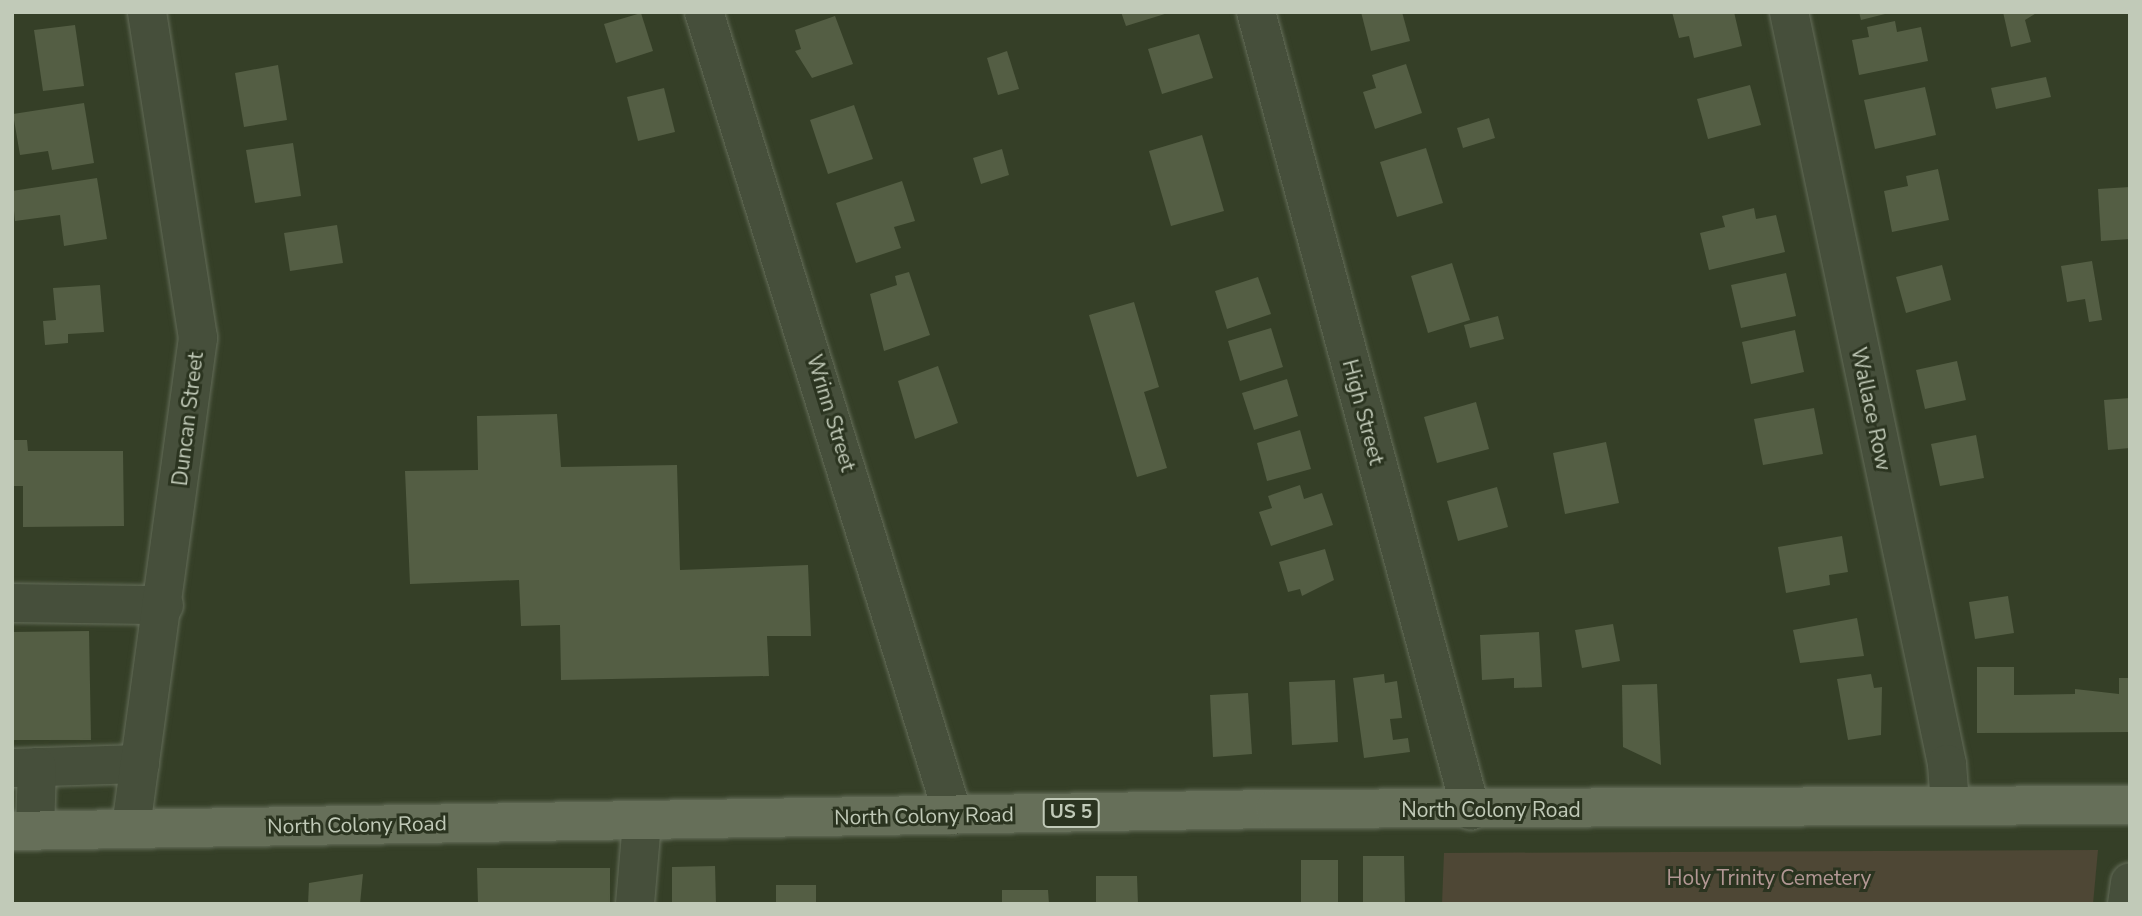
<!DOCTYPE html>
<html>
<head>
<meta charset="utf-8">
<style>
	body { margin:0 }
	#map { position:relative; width:2142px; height:916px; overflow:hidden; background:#353f27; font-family:"Nunito Sans",sans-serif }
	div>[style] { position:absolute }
	.green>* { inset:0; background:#4e4735 }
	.building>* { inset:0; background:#545e44 }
	.roads { filter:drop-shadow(0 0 2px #646d59) drop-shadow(0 0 2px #646d59) }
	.minor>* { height:38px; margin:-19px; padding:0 19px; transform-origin:19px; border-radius:19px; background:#464f3b }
	.major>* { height:38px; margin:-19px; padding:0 19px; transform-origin:19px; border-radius:19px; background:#666f59 }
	span { translate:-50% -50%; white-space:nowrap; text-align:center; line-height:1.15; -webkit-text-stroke:6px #2b3420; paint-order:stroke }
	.shield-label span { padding:2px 5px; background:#2b3420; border:2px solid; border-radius:5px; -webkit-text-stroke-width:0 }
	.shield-label { font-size:19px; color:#c1cab8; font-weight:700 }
	.street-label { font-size:21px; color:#c1cab8 }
	.park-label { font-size:21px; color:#b29794 }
	.frame { position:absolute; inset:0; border:14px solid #c1cab8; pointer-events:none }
</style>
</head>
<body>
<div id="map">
	<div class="green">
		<div style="clip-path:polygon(2098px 850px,2093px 904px,1442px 904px,1444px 853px)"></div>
	</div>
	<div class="building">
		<div style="clip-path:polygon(1121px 12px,1167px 12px,1168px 13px,1126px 26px)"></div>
		<div style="clip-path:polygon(1361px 12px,1402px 12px,1410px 41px,1371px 51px)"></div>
		<div style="clip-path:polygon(1672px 12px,1734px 12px,1742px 46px,1694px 58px,1689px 36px,1679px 38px)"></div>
		<div style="clip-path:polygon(1859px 12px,1889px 12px,1889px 13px,1861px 20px)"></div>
		<div style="clip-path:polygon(2003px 12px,2038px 12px,2025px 20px,2031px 42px,2011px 47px)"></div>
		<div style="clip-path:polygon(641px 13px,653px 51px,616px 63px,604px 24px)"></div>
		<div style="clip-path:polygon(835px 16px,853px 64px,812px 78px,795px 51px,801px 49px,795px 30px)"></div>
		<div style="clip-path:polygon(1895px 21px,1897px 32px,1921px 27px,1928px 61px,1859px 75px,1852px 40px,1869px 37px,1867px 27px)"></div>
		<div style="clip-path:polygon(75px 25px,84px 86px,43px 91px,34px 30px)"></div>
		<div style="clip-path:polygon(1199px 34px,1213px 78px,1162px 94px,1148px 49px)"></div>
		<div style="clip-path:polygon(1007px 51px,1019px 89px,998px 95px,987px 58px)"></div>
		<div style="clip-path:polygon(1406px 64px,1422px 113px,1375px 129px,1363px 92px,1376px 88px,1372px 75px)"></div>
		<div style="clip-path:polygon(278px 65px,287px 120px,244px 127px,235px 73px)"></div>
		<div style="clip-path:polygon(2046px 77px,2051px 97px,1996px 109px,1991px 88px)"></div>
		<div style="clip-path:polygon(1750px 85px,1761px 125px,1708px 139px,1697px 99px)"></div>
		<div style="clip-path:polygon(1925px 87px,1936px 135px,1875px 149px,1864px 100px)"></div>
		<div style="clip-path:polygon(664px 88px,675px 132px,638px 141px,627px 97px)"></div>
		<div style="clip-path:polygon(84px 103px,94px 163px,52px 170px,48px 151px,20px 155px,13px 114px)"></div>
		<div style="clip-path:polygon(854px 105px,873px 159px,828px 174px,810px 120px)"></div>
		<div style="clip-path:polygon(1489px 118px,1495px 138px,1463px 148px,1457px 128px)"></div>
		<div style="clip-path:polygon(1202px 135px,1224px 211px,1171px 226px,1149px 151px)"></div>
		<div style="clip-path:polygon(293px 143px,301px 196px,255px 203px,246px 150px)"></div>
		<div style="clip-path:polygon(1426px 148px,1443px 203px,1397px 217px,1380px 162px)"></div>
		<div style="clip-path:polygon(1002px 149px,1009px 175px,981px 184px,973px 158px)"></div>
		<div style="clip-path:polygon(1938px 169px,1949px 220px,1892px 232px,1884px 191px,1908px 186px,1906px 176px)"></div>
		<div style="clip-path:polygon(97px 178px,107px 239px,64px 246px,60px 215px,15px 221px,12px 191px)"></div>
		<div style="clip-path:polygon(902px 181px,915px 221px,894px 227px,901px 248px,856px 263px,836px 203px)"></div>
		<div style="clip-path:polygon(2130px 187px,2130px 239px,2101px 241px,2098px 189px)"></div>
		<div style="clip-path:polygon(1754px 208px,1756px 219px,1776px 215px,1785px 252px,1709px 270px,1700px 233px,1725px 227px,1722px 216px)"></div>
		<div style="clip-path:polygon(337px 225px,343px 263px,290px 271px,284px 233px)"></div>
		<div style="clip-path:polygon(2092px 261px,2102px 320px,2089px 322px,2085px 299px,2067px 302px,2061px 266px)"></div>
		<div style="clip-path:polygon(1452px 263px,1470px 320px,1428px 333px,1411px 276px)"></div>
		<div style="clip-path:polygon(1942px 265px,1951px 300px,1906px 313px,1896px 277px)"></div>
		<div style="clip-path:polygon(909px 272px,930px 335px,884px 351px,870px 294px,897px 285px,895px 276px)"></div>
		<div style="clip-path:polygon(1786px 273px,1796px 316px,1741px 328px,1731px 285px)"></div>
		<div style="clip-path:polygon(1258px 277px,1271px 314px,1227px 329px,1215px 291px)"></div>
		<div style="clip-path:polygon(100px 285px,104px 332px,68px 334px,68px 343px,45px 345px,43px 321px,56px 320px,53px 288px)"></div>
		<div style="clip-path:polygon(1134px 302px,1159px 387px,1144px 392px,1167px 468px,1137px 477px,1089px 315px)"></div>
		<div style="clip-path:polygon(1498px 316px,1504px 339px,1470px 348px,1464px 325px)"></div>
		<div style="clip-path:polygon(1271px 328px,1283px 367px,1240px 381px,1228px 341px)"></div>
		<div style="clip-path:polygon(1795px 330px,1804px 372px,1751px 384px,1742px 342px)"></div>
		<div style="clip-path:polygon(1957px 361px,1966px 400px,1925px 409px,1916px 370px)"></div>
		<div style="clip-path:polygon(938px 366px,958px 423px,915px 439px,898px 381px)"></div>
		<div style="clip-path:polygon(1287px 379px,1298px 416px,1254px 430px,1242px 393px)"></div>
		<div style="clip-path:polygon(2130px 398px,2130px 448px,2108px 450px,2104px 400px)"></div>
		<div style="clip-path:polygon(1476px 402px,1489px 449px,1437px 463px,1424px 417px)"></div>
		<div style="clip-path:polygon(1814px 408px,1823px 454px,1763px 465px,1754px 419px)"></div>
		<div style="clip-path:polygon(557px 414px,561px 467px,677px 465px,680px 570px,808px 565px,811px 636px,767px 636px,769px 676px,561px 680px,560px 625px,521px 626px,519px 580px,410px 584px,405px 471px,478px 470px,477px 416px)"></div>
		<div style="clip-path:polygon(1300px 430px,1311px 469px,1267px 481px,1257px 443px)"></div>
		<div style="clip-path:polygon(1976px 435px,1984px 478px,1940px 486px,1931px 444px)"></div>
		<div style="clip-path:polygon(12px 440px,27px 440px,28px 451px,123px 451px,124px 526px,23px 527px,23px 486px,12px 486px)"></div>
		<div style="clip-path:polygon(1606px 442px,1619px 503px,1565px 514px,1553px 453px)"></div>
		<div style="clip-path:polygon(1300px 485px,1304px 499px,1322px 493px,1333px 525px,1271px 546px,1259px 512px,1272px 508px,1268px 496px)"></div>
		<div style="clip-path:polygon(1497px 487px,1508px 527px,1458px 541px,1447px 501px)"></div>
		<div style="clip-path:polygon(1842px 536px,1848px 572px,1829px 575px,1830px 585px,1786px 593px,1778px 547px)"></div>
		<div style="clip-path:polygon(1325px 549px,1334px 580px,1302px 596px,1300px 589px,1288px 592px,1279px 562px)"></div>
		<div style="clip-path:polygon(2008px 596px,2014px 633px,1975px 639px,1969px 602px)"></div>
		<div style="clip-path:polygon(1857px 618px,1864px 656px,1800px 663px,1793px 630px)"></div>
		<div style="clip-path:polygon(1613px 624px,1620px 661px,1582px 668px,1575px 630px)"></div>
		<div style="clip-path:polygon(89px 631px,91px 740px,12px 740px,12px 632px)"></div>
		<div style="clip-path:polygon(1539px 632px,1542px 687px,1514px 688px,1514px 678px,1482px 680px,1480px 635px)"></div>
		<div style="clip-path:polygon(1977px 667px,2014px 667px,2014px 695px,2075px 694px,2075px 689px,2119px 694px,2119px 678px,2130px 678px,2130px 732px,1977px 733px)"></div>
		<div style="clip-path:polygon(1384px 674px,1385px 683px,1397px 681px,1402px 718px,1390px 719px,1393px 740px,1408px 738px,1410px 752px,1364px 758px,1353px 678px)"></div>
		<div style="clip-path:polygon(1871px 674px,1874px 688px,1882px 687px,1881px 735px,1848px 740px,1837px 679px)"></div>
		<div style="clip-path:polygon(1335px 680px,1338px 742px,1292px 745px,1289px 682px)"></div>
		<div style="clip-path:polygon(1657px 684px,1661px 765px,1623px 747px,1622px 685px)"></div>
		<div style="clip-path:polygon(1248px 693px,1252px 754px,1213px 757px,1210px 695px)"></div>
		<div style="clip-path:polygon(1363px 856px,1404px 856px,1405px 904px,1363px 904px)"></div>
		<div style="clip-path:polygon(1301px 860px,1338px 860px,1338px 904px,1301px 904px)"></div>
		<div style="clip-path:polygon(715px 866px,716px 904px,672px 904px,672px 867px)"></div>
		<div style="clip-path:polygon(477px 868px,610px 868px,610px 904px,478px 904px)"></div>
		<div style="clip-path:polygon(363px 874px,360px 904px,308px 904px,309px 883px)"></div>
		<div style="clip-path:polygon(1096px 876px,1137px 876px,1138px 904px,1096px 904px)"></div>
		<div style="clip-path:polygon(776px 885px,816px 885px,816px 904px,776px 904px)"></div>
		<div style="clip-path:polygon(1002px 890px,1048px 890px,1049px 904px,1002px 904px)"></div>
	</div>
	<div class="roads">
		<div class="minor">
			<div style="left:704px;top:12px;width:841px;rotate:72.77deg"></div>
			<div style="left:1256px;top:12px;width:827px;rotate:74.94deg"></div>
			<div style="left:1789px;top:12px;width:768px;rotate:78.13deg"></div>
			<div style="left:1947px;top:764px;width:41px;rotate:85.8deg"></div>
			<div style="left:12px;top:603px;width:152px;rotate:0.8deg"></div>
			<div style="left:12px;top:768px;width:128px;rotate:-1.8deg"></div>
			<div style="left:131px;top:827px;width:494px;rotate:-82.2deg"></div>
			<div style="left:198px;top:338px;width:330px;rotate:-98.9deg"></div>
			<div style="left:35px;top:830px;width:63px;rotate:-88.2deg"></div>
			<div style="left:635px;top:904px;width:82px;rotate:-85.1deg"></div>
			<div style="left:2127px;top:904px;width:22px;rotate:-82deg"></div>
		</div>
		<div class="major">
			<div style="left:12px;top:831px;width:1263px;rotate:-1deg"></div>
			<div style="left:1275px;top:809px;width:855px;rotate:-0.27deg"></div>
		</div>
	</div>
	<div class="shield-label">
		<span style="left:1071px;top:813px">US 5</span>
	</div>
	<div class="street-label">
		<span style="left:1871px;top:409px;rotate:78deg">Wallace Row</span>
		<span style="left:1363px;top:412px;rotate:75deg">High Street</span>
		<span style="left:831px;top:413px;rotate:73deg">Wrinn Street</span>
		<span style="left:188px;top:419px;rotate:-83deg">Duncan Street</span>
		<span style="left:1491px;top:810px">North Colony Road</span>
		<span style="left:924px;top:816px;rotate:-1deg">North Colony Road</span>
		<span style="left:357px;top:825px;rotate:-1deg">North Colony Road</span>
	</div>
	<div class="park-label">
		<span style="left:1769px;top:878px">Holy Trinity Cemetery</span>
	</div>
	<div class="frame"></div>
</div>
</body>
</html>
